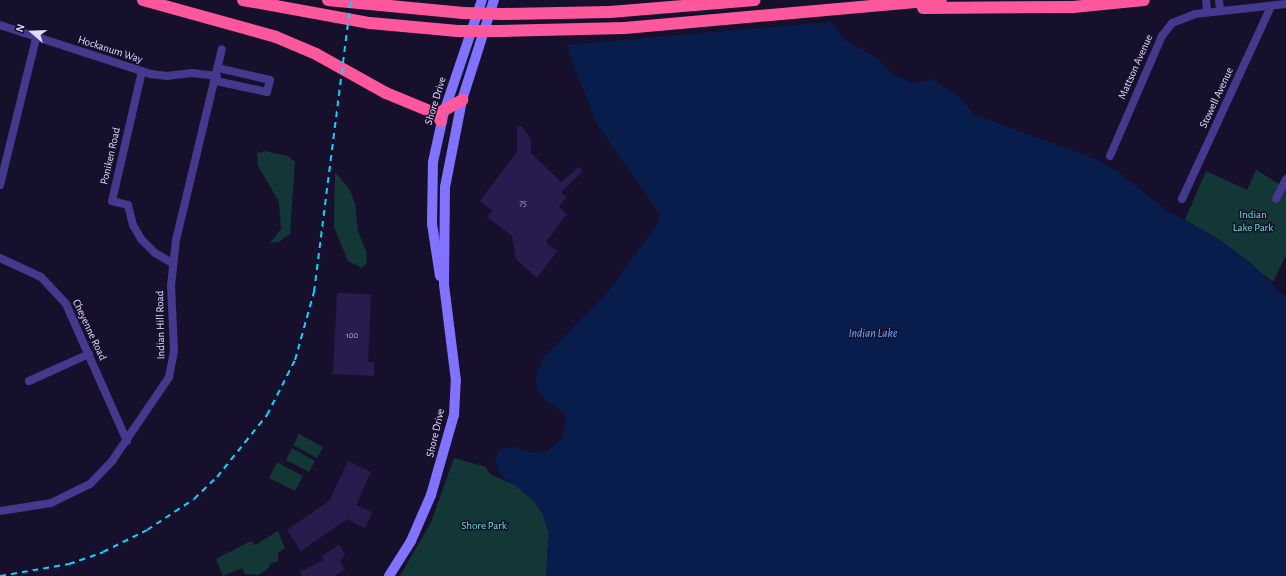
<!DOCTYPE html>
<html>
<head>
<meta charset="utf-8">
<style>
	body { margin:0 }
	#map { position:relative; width:1286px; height:576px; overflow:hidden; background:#17102d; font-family:"Alegreya Sans",sans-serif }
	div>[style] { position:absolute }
	.green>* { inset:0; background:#133637 }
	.water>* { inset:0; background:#091d4d }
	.building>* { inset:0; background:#291b4e }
	.minor>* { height:8px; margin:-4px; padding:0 4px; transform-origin:4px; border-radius:4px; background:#43398d }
	.secondary>* { height:10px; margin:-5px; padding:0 5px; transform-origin:5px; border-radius:5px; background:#8173ff }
	.motorway>* { height:12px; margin:-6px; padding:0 6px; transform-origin:6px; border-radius:6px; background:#ff579b }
	.rail>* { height:2px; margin-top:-1px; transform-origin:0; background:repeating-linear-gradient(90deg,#08d4ff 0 6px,transparent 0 11px) }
	.motorway-bridge>* { height:12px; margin:-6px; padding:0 6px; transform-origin:6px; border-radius:6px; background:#ff579b }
	span { translate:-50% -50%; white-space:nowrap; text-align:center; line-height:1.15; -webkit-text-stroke:3px #17102d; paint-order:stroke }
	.number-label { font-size:9px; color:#b4acd3 }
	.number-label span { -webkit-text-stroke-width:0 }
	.street-label { font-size:11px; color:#e2dcff }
	.park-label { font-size:11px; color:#61e6ce }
	.water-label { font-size:12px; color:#6aafff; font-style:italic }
	.north { position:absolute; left:12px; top:12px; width:40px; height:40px; -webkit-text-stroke:3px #17102d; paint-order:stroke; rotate:289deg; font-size:11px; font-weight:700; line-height:16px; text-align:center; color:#e2dcff }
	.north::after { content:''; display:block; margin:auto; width:14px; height:18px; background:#e2dcff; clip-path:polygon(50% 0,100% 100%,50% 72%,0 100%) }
</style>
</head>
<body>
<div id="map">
	<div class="green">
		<div style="clip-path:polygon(265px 151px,288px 156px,295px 162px,290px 234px,279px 242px,270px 243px,281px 229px,279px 202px,258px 166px,257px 153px)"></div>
		<div style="clip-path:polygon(1256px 170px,1286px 188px,1286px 255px,1273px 282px,1220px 240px,1185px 220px,1206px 171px,1247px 190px)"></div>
		<div style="clip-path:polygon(335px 172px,350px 190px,355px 204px,358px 231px,366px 251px,367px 263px,362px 268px,348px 261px,334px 227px)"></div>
		<div style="clip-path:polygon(299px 434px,323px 447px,317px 458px,293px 445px)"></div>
		<div style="clip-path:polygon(292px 448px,315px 461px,309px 472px,286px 460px)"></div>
		<div style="clip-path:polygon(454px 458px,486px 467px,490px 474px,519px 487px,540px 505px,549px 532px,546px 576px,400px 576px,431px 522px)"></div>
		<div style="clip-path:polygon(277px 462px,303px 476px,295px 491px,269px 478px)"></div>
		<div style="clip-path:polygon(278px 531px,285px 548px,278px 553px,278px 561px,270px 564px,268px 569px,258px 575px,245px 574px,242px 568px,223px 576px,216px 559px,251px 541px,255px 545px)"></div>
	</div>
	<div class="water">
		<div style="clip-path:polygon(831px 22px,846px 41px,876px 57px,890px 72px,912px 84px,931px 79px,959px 97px,975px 115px,1095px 159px,1118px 172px,1166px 210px,1220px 240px,1250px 262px,1286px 298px,1286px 576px,546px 576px,549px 533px,542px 513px,533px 500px,500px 474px,495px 460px,499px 450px,514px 447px,532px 453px,548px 451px,562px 438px,566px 419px,563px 412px,549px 403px,537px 390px,536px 376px,544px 357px,608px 292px,658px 223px,660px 214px,597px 124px,566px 45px)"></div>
	</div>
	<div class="building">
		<div style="clip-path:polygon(521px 126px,531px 139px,531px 153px,561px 182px,579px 167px,583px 171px,561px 192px,566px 197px,559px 207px,567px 214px,546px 242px,557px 251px,537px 278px,516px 259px,512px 236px,487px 217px,492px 210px,480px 201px,517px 152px,517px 127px)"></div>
		<div style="clip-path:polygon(337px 293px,371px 294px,368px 362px,374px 362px,374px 376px,333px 374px)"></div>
		<div style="clip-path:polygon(348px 461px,371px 472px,356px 505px,372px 512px,365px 528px,347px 519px,301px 551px,287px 530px,329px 501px)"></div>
		<div style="clip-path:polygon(339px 545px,345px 554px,340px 562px,345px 569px,335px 576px,302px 576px,299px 572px,324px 560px,322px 556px)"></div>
	</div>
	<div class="minor">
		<div style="left:1206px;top:0;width:12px;rotate:85deg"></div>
		<div style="left:1219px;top:0;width:10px;rotate:84deg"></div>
		<div style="left:0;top:25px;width:159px;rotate:18deg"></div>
		<div style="left:151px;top:74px;width:16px;rotate:7deg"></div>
		<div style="left:167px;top:76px;width:25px;rotate:-7deg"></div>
		<div style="left:192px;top:73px;width:25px;rotate:7deg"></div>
		<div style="left:142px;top:71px;width:133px;rotate:103deg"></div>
		<div style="left:112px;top:201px;width:16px;rotate:14deg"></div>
		<div style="left:128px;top:205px;width:21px;rotate:76deg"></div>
		<div style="left:133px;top:225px;width:16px;rotate:60deg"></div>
		<div style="left:141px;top:239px;width:20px;rotate:45deg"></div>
		<div style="left:155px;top:253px;width:20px;rotate:30deg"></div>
		<div style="left:216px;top:81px;width:52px;rotate:12.2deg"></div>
		<div style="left:267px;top:92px;width:12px;rotate:-76deg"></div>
		<div style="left:270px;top:80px;width:53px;rotate:-167deg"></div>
		<div style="left:1110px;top:156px;width:131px;rotate:-66.6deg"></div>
		<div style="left:1162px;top:36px;width:16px;rotate:-52deg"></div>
		<div style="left:1172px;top:23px;width:25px;rotate:-21deg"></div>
		<div style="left:1195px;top:14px;width:92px;rotate:-6.3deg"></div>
		<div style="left:0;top:185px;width:151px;rotate:-76.2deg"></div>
		<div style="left:1182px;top:199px;width:213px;rotate:-65.2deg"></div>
		<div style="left:1276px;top:199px;width:22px;rotate:-63deg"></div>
		<div style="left:0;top:258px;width:45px;rotate:24.9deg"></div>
		<div style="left:41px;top:277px;width:37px;rotate:47deg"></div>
		<div style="left:66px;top:304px;width:150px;rotate:66deg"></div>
		<div style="left:29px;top:381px;width:66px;rotate:-24.2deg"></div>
		<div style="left:0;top:511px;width:52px;rotate:-8.9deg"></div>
		<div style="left:51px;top:503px;width:43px;rotate:-26deg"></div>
		<div style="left:90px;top:484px;width:32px;rotate:-46deg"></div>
		<div style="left:112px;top:461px;width:102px;rotate:-55.8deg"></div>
		<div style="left:169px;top:377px;width:26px;rotate:-79deg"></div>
		<div style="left:174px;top:351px;width:65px;rotate:-92.6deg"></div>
		<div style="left:171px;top:286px;width:46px;rotate:-83.8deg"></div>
		<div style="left:176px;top:240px;width:196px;rotate:-76.5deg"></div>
	</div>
	<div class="secondary">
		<div style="left:440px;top:276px;width:53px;rotate:-98.7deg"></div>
		<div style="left:432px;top:224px;width:62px;rotate:-89.1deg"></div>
		<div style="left:433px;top:162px;width:51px;rotate:-77.6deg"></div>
		<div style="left:444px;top:112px;width:118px;rotate:-71.3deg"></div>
		<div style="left:389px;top:576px;width:41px;rotate:-57.8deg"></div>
		<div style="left:411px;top:541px;width:50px;rotate:-66.5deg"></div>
		<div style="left:431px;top:495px;width:83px;rotate:-74deg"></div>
		<div style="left:454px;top:415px;width:34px;rotate:-87deg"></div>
		<div style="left:456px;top:381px;width:98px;rotate:-97.1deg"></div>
		<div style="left:444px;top:284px;width:97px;rotate:-89.4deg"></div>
		<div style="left:445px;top:187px;width:89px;rotate:-78.9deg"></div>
		<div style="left:462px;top:100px;width:105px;rotate:-72.3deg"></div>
	</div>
	<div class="motorway">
		<div style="left:143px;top:0;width:138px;rotate:15.5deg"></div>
		<div style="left:276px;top:37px;width:43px;rotate:23deg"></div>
		<div style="left:316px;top:54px;width:80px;rotate:29.1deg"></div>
		<div style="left:386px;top:93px;width:55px;rotate:22.4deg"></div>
		<div style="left:437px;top:114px;width:8px;rotate:60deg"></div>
		<div style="left:243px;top:0;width:129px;rotate:10.3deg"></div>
		<div style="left:370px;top:23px;width:88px;rotate:5.2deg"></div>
		<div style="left:328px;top:0;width:136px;rotate:5.5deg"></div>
		<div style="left:923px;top:8px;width:150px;rotate:-0.4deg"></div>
		<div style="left:1073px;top:7px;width:71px;rotate:-5.6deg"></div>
		<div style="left:503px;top:14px;width:107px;rotate:-1.1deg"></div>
		<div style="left:610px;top:12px;width:145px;rotate:-4.7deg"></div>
		<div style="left:498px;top:31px;width:127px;rotate:-1.4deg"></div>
		<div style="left:625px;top:28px;width:317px;rotate:-5.1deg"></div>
		<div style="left:437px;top:114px;width:29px;rotate:-29deg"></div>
	</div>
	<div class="rail">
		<div style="left:0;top:576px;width:70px;rotate:-9.9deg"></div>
		<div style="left:69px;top:564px;width:36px;rotate:-19deg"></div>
		<div style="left:103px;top:552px;width:49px;rotate:-26.6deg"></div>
		<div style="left:147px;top:530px;width:56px;rotate:-33.4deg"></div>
		<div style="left:194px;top:499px;width:32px;rotate:-44deg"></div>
		<div style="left:217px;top:477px;width:80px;rotate:-51.1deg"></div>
		<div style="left:267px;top:415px;width:62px;rotate:-63deg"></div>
		<div style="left:295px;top:360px;width:71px;rotate:-74.4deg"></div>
		<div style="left:314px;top:292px;width:294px;rotate:-82.8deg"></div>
	</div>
	<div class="motorway-bridge">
		<div style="left:463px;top:13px;width:40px;rotate:1.4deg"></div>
		<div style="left:458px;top:31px;width:40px"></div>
	</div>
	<div class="number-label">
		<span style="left:523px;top:204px">75</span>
		<span style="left:352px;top:336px">100</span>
	</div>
	<div class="street-label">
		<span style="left:110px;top:50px;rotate:18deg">Hockanum Way</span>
		<span style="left:1136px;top:67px;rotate:-66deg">Mattson Avenue</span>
		<span style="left:1217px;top:98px;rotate:-65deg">Stowell Avenue</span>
		<span style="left:436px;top:101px;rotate:-73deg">Shore Drive</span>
		<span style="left:111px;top:156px;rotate:-77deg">Poniken Road</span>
		<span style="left:161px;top:325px;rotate:-91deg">Indian Hill Road</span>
		<span style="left:89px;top:330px;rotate:65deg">Cheyenne Road</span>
		<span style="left:436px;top:433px;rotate:-77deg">Shore Drive</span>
	</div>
	<div class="park-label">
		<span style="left:1253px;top:222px">Indian<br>Lake Park</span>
		<span style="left:484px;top:526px">Shore Park</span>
	</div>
	<div class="water-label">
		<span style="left:873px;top:334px">Indian Lake</span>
	</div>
	<div class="north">N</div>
</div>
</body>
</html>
